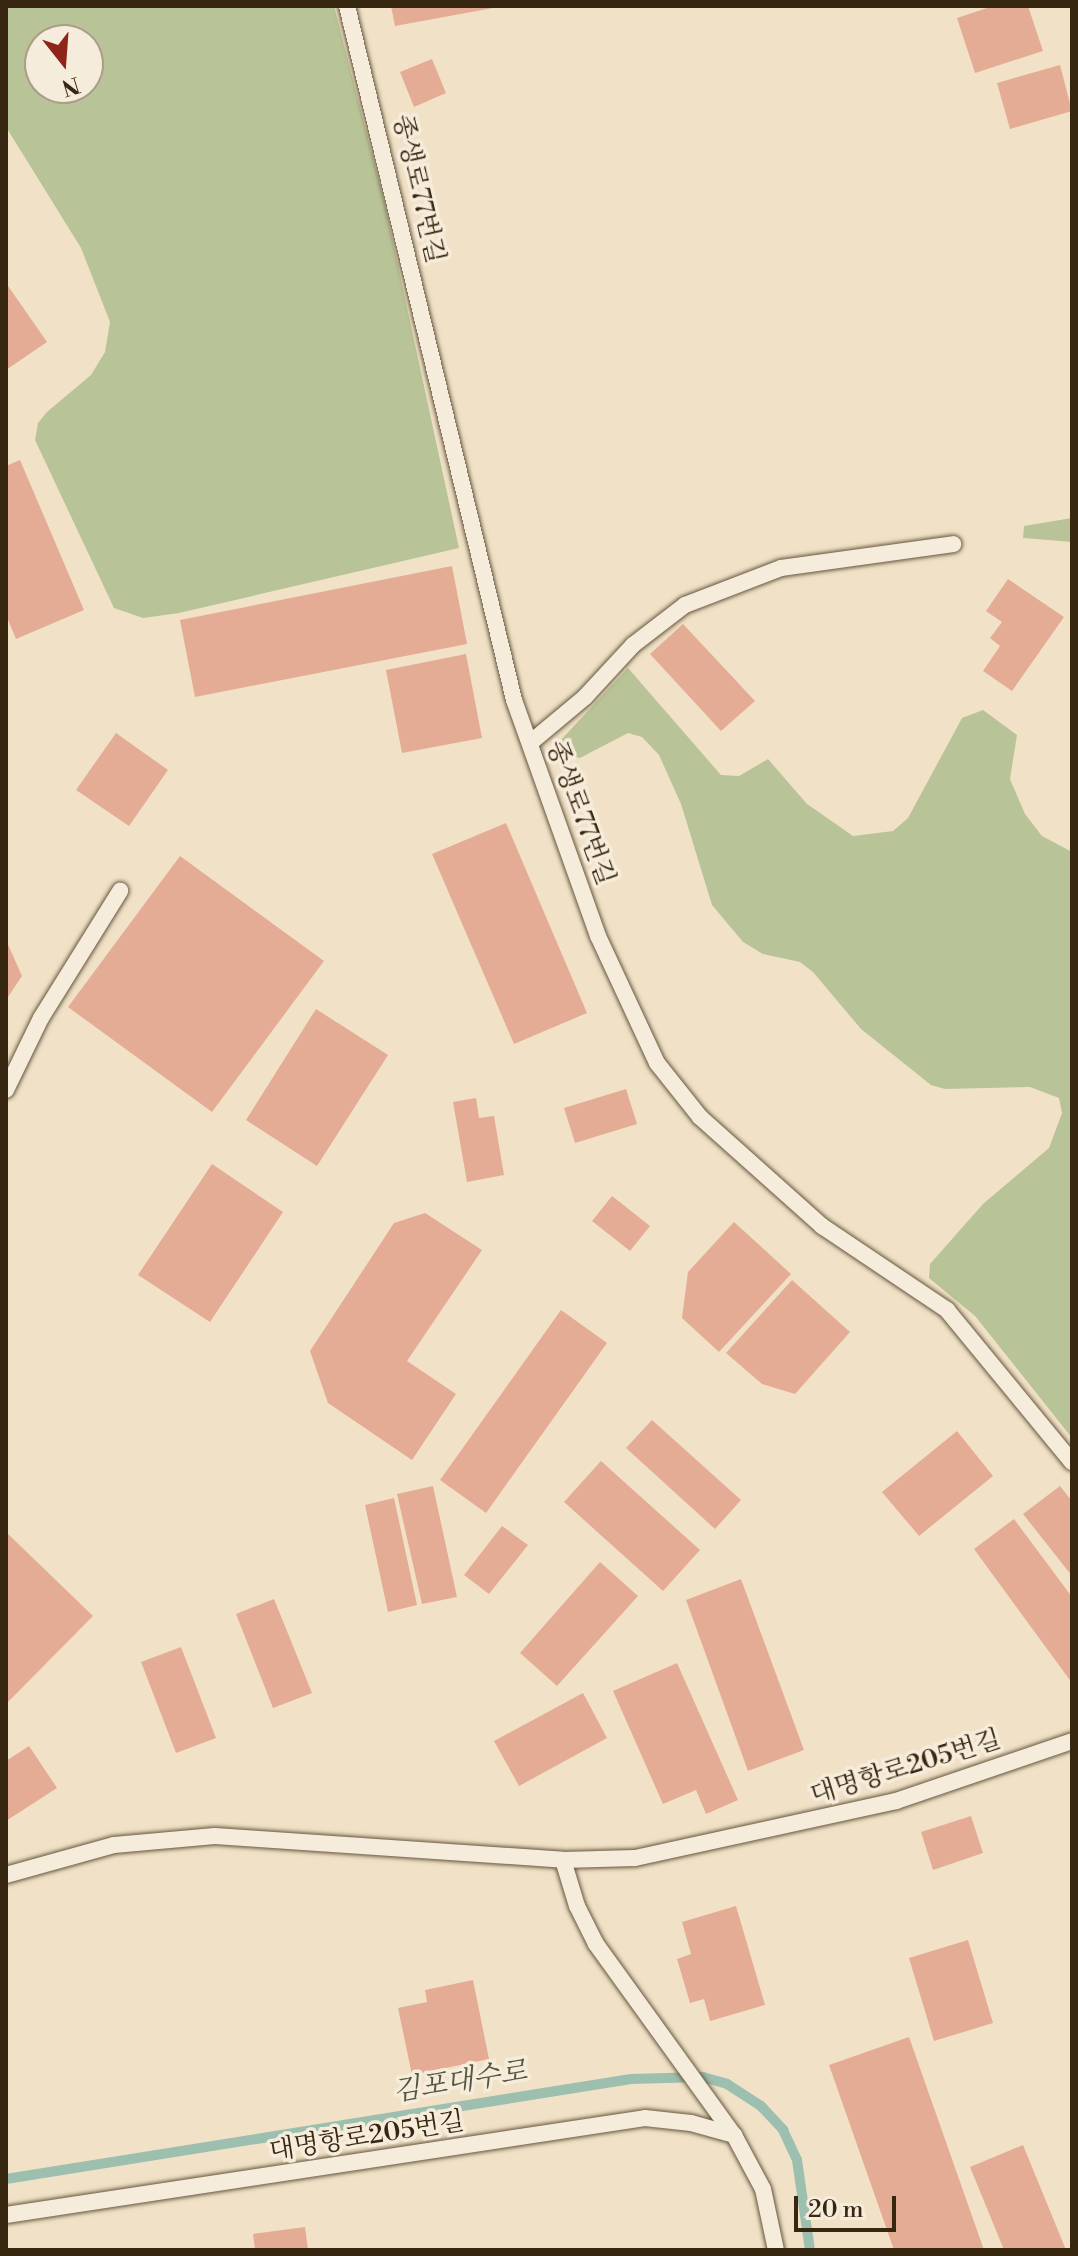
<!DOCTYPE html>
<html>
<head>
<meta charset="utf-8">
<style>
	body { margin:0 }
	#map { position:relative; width:1078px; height:2256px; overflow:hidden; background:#f1e2c7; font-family:"Libre Bodoni","Noto Serif KR",serif }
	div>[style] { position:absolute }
	.green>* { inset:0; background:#b8c497 }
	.stream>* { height:10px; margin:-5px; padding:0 5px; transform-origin:5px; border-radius:5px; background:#9cbfaf }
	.building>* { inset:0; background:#e4ac95 }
	.roads { filter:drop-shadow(0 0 2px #66563e) drop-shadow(0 0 2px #66563e) }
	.service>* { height:16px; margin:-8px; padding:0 8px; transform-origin:8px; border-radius:8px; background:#f6ecdb }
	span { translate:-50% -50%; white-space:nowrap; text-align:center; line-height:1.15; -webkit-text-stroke:7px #f6ecdb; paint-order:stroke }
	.street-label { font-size:26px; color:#372710 }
	.water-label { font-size:28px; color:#555540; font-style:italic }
	.frame { position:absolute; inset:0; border:8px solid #372710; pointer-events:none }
	.north { position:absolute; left:24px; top:24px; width:80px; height:80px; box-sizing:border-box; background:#f6ecdb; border:2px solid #aa9d8a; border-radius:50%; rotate:163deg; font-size:22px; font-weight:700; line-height:32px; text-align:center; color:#372710 }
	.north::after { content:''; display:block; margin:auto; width:28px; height:36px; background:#8f2418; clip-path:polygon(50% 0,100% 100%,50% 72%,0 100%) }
	.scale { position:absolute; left:794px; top:2196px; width:102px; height:36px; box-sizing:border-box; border:4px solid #372710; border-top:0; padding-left:10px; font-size:24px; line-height:28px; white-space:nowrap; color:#372710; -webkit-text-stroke:6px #f6ecdb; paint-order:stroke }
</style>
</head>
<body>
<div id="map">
	<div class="green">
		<div style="clip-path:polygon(evenodd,6px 6px,334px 6px,384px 201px,459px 548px,179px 613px,143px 618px,114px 608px,35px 440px,38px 423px,47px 412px,91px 375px,105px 352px,110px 322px,81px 248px,6px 127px,6px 6px,40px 40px,88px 40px,88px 88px,40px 88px,40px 40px)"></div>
		<div style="clip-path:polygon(1072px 518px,1072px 542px,1023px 538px,1024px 526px)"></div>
		<div style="clip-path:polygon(628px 668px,721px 775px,739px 776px,768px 759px,807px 804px,853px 836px,893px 831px,908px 818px,962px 718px,983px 710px,1017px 735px,1010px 779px,1025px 814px,1042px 836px,1072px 852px,1072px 1438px,975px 1316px,929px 1278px,930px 1264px,983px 1204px,1049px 1148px,1062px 1113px,1059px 1098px,1030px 1087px,945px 1089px,931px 1085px,861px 1029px,813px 972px,800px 962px,763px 954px,743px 942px,712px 905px,681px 804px,659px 755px,642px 737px,628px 733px,580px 758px,567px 755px,558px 743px)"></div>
	</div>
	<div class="stream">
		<div style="left:6px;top:2179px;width:633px;rotate:-9.09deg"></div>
		<div style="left:631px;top:2079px;width:72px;rotate:-1.6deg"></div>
		<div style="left:703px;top:2077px;width:25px;rotate:16deg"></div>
		<div style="left:727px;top:2084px;width:40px;rotate:32.9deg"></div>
		<div style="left:761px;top:2106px;width:33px;rotate:47deg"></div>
		<div style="left:783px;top:2130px;width:33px;rotate:65deg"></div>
		<div style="left:797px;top:2160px;width:91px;rotate:81.8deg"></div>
	</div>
	<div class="building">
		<div style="clip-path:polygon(391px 6px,493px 6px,493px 8px,395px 26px)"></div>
		<div style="clip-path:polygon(993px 6px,1028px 6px,1043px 51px,975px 73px,957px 18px)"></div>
		<div style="clip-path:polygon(432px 59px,446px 93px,414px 107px,400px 72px)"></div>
		<div style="clip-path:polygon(1060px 65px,1072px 111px,1010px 129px,997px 83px)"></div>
		<div style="clip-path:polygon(6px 283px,47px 342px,6px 370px)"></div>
		<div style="clip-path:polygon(20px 460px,84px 610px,16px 639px,6px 615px,6px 466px)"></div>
		<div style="clip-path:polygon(452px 566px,467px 644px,195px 697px,180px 620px)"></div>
		<div style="clip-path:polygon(1008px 579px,1064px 617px,1012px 691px,983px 671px,1000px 646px,990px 638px,1002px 622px,986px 611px)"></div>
		<div style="clip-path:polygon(683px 624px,755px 701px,721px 731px,650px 654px)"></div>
		<div style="clip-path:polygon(466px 654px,482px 738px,402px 753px,386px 670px)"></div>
		<div style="clip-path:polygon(116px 733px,168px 770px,129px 826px,76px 790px)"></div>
		<div style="clip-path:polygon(506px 823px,587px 1013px,514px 1044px,432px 854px)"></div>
		<div style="clip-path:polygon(180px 856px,324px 961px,212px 1112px,68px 1007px)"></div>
		<div style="clip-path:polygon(6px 940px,22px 976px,6px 1000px)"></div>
		<div style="clip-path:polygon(316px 1009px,388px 1055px,317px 1166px,246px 1120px)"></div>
		<div style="clip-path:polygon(626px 1089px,637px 1124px,575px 1143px,564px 1108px)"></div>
		<div style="clip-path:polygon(476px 1098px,479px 1118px,494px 1116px,504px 1175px,467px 1182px,453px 1102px)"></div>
		<div style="clip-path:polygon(212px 1164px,283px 1212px,210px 1322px,138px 1275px)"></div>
		<div style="clip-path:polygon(612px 1196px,650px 1226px,630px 1251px,592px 1221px)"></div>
		<div style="clip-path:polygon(425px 1213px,482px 1250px,407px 1361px,456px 1394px,412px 1460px,328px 1403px,310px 1351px,394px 1223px)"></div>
		<div style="clip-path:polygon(734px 1222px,791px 1274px,719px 1352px,682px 1318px,688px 1272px)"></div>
		<div style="clip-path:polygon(792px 1280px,850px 1332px,795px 1394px,762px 1384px,726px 1353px)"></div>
		<div style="clip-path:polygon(561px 1310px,607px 1343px,486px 1513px,440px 1480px)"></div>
		<div style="clip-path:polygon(652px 1420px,741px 1500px,715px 1529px,626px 1448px)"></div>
		<div style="clip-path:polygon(957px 1431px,993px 1476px,919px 1536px,882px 1492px)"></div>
		<div style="clip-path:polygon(601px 1461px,700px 1550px,663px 1591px,564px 1502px)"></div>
		<div style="clip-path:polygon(433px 1486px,457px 1597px,422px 1604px,397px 1494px)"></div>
		<div style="clip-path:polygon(1060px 1486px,1072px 1501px,1072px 1576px,1023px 1514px)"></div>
		<div style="clip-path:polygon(394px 1498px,417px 1605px,388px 1612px,365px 1505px)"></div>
		<div style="clip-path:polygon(1014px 1519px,1072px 1597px,1072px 1683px,974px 1549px)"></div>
		<div style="clip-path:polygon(502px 1526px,528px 1545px,489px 1594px,464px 1575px)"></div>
		<div style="clip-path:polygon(6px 1532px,93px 1616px,6px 1704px)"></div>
		<div style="clip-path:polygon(600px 1562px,638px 1596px,557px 1686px,520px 1653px)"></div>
		<div style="clip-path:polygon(741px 1579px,804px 1750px,748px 1771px,686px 1600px)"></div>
		<div style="clip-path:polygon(274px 1599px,312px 1693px,273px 1708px,236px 1614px)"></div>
		<div style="clip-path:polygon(181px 1647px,216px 1738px,176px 1753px,141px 1662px)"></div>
		<div style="clip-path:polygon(677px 1663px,738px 1800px,706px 1814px,696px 1790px,663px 1804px,613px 1691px)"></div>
		<div style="clip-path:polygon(583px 1693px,607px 1738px,519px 1786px,494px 1741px)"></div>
		<div style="clip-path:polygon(29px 1746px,57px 1788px,6px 1821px,6px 1761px)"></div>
		<div style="clip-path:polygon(971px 1816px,983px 1853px,933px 1870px,921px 1832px)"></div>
		<div style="clip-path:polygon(736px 1906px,765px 2005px,710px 2021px,704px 1999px,690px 2003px,677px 1959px,691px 1954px,682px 1922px)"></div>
		<div style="clip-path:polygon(968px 1940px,993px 2023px,934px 2041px,909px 1958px)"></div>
		<div style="clip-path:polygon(473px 1980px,489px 2059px,412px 2075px,398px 2008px,427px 2002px,425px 1990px)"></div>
		<div style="clip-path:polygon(909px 2037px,984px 2250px,894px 2250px,829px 2065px)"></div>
		<div style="clip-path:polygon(1023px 2145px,1066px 2250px,1004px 2250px,970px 2167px)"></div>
		<div style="clip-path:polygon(305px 2227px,308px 2250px,255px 2250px,253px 2234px)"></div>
	</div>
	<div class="roads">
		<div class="service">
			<div style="left:347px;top:6px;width:714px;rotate:76.47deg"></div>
			<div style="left:514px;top:700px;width:251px;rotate:70.4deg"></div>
			<div style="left:598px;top:936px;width:140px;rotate:65.1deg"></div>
			<div style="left:657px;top:1063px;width:69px;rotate:51.5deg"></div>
			<div style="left:700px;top:1117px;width:164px;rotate:41.8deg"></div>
			<div style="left:822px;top:1226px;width:151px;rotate:33.9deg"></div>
			<div style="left:947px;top:1310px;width:197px;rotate:50.6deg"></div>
			<div style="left:530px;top:743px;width:72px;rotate:-39.9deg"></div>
			<div style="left:585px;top:697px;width:71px;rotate:-47.3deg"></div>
			<div style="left:633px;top:645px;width:66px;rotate:-37.6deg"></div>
			<div style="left:685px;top:605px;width:103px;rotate:-21.1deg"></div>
			<div style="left:781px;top:568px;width:174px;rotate:-7.9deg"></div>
			<div style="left:6px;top:1090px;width:80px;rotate:-64.1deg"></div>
			<div style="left:41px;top:1018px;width:150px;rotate:-58.1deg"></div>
			<div style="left:563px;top:1860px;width:48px;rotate:73.1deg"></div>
			<div style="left:577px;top:1906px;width:42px;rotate:63.4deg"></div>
			<div style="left:596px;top:1944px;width:236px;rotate:54.2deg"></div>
			<div style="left:734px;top:2135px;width:61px;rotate:61.8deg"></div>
			<div style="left:763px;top:2189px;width:62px;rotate:78deg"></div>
			<div style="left:6px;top:1875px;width:112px;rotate:-15.5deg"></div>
			<div style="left:114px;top:1845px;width:101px;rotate:-5.1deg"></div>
			<div style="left:215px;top:1836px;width:349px;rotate:3.9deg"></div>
			<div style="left:563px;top:1860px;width:72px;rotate:-1.6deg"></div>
			<div style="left:635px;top:1858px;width:267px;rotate:-12.3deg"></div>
			<div style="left:896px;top:1801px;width:186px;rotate:-18.8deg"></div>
			<div style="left:6px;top:2215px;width:646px;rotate:-8.63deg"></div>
			<div style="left:645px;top:2118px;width:46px;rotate:6.2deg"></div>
			<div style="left:691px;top:2123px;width:45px;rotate:15.6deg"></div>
		</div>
	</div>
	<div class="street-label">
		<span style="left:418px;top:189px;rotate:77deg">종생로77번길</span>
		<span style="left:580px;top:813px;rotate:70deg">종생로77번길</span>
		<span style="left:906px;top:1768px;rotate:-17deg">대명항로205번길</span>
		<span style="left:367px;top:2137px;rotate:-9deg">대명항로205번길</span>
	</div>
	<div class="water-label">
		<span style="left:460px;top:2082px;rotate:-9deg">김포대수로</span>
	</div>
	<div class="frame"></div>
	<div class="north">N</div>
	<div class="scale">20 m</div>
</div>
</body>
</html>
